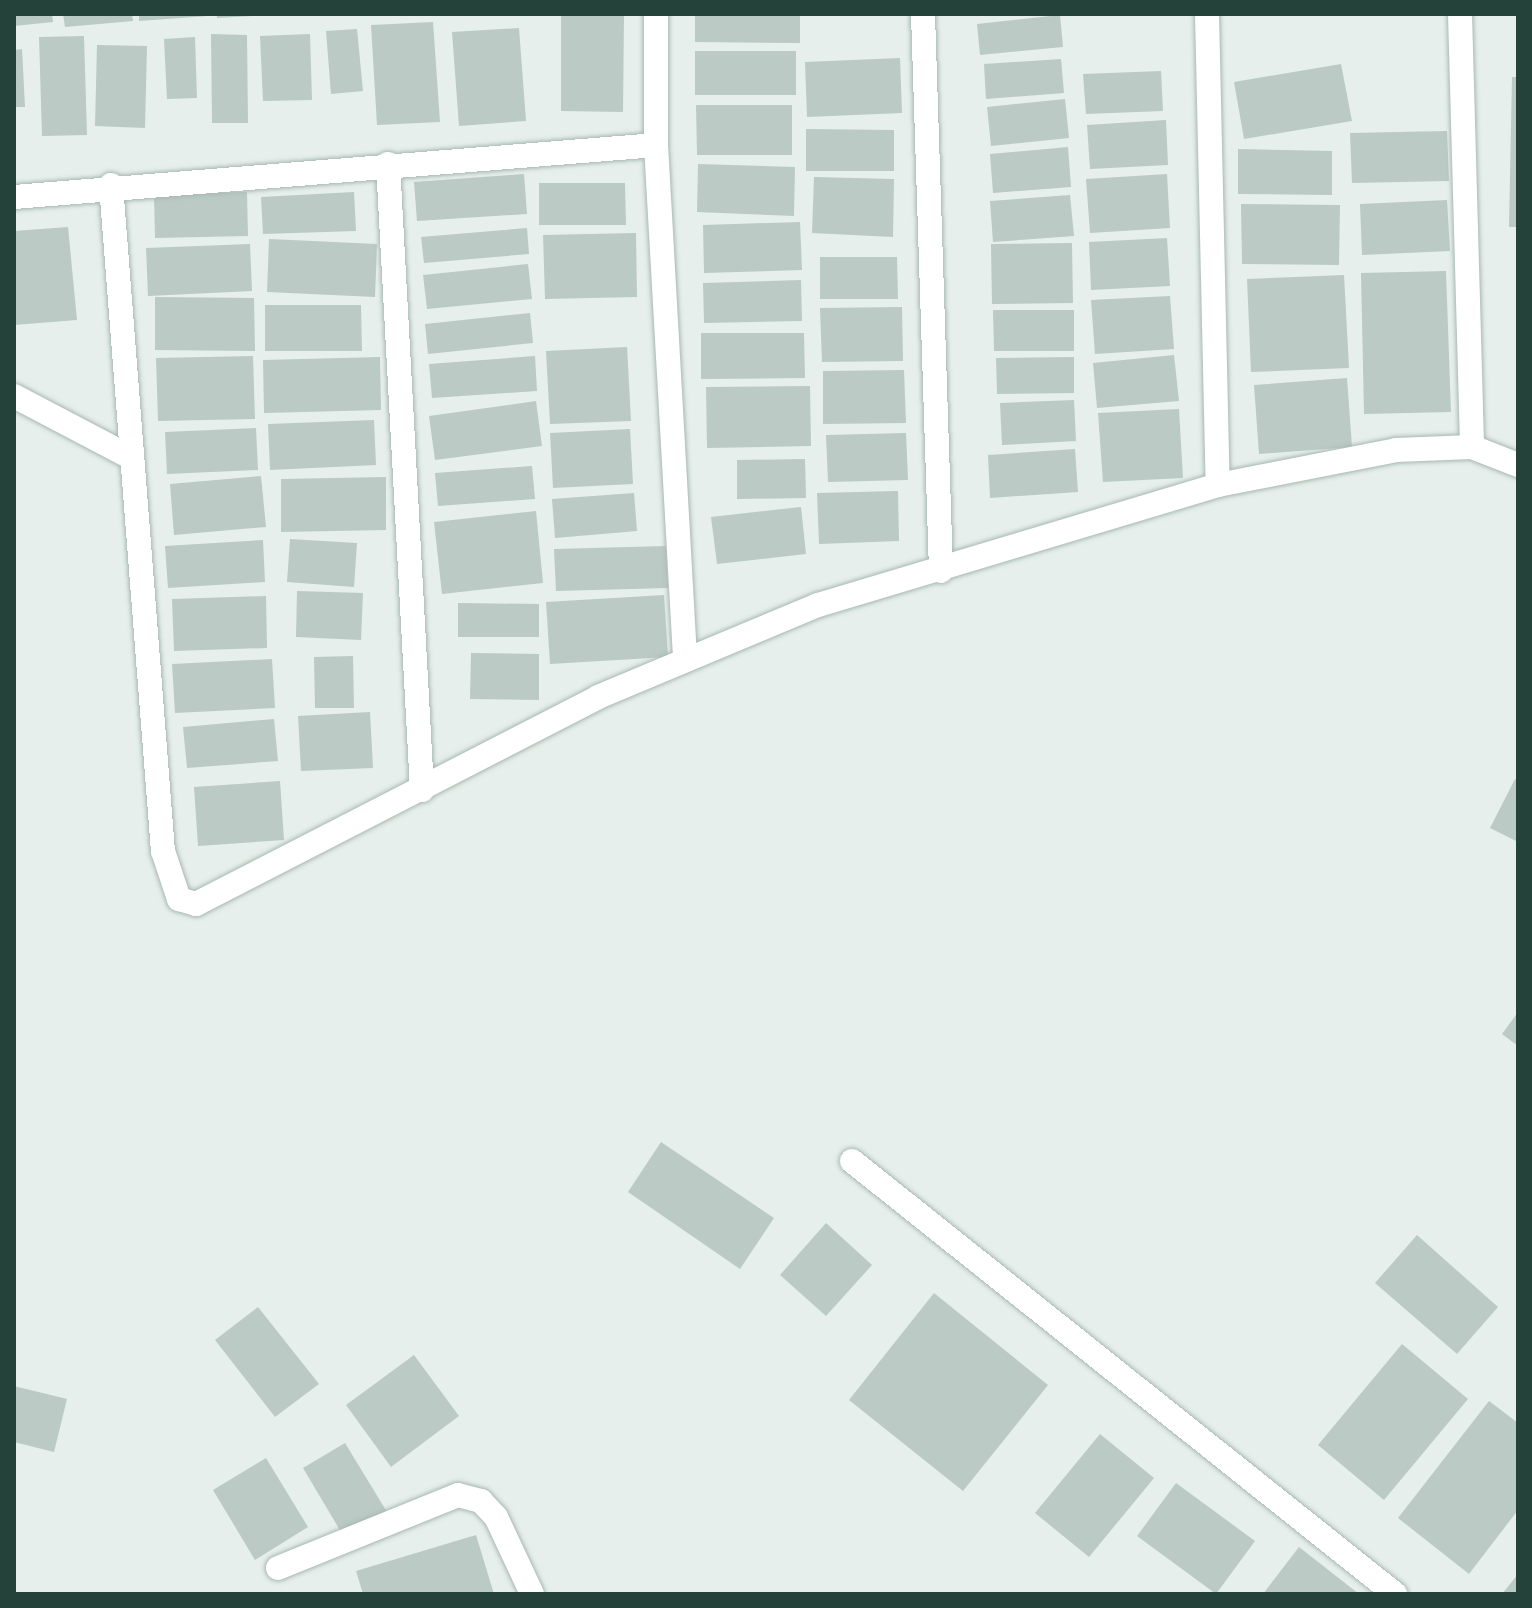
<!DOCTYPE html>
<html>
<head>
<meta charset="utf-8">
<style>
	body { margin:0 }
	#map { position:relative; width:1532px; height:1608px; overflow:hidden; background:#e6efeb; font-family:Barlow,sans-serif }
	div>[style] { position:absolute }
	.building>* { inset:0; background:#bbcac4 }
	.roads { filter:drop-shadow(0 0 2px #a8b8b2) drop-shadow(0 0 2px #a8b8b2) }
	.minor>* { height:24px; margin:-12px; padding:0 12px; transform-origin:12px; border-radius:12px; background:#fff }
	span { translate:-50% -50%; white-space:nowrap; text-align:center; line-height:1.15; -webkit-text-stroke:8px #f7fbf9; paint-order:stroke }
	.frame { position:absolute; inset:0; border:16px solid #24423a; pointer-events:none }
</style>
</head>
<body>
<div id="map">
	<div class="building">
		<div style="clip-path:polygon(14px 14px,52px 14px,53px 22px,14px 26px)"></div>
		<div style="clip-path:polygon(63px 14px,132px 14px,133px 21px,65px 27px)"></div>
		<div style="clip-path:polygon(139px 14px,207px 14px,208px 16px,139px 21px)"></div>
		<div style="clip-path:polygon(217px 14px,252px 14px,252px 16px,217px 18px)"></div>
		<div style="clip-path:polygon(561px 14px,624px 15px,623px 112px,561px 111px)"></div>
		<div style="clip-path:polygon(695px 14px,800px 14px,800px 43px,695px 42px)"></div>
		<div style="clip-path:polygon(1060px 15px,1063px 47px,980px 55px,977px 24px)"></div>
		<div style="clip-path:polygon(433px 22px,440px 122px,377px 125px,371px 25px)"></div>
		<div style="clip-path:polygon(519px 28px,526px 121px,459px 126px,452px 32px)"></div>
		<div style="clip-path:polygon(357px 29px,363px 91px,331px 94px,326px 31px)"></div>
		<div style="clip-path:polygon(211px 34px,247px 35px,248px 123px,212px 123px)"></div>
		<div style="clip-path:polygon(310px 34px,312px 100px,263px 101px,260px 36px)"></div>
		<div style="clip-path:polygon(84px 36px,87px 135px,42px 136px,39px 37px)"></div>
		<div style="clip-path:polygon(195px 37px,197px 98px,167px 99px,164px 39px)"></div>
		<div style="clip-path:polygon(97px 45px,147px 46px,145px 128px,95px 126px)"></div>
		<div style="clip-path:polygon(22px 49px,25px 107px,14px 107px,14px 50px)"></div>
		<div style="clip-path:polygon(695px 51px,796px 51px,796px 95px,695px 95px)"></div>
		<div style="clip-path:polygon(900px 58px,902px 113px,807px 117px,805px 62px)"></div>
		<div style="clip-path:polygon(1061px 59px,1064px 93px,986px 99px,984px 64px)"></div>
		<div style="clip-path:polygon(1341px 64px,1352px 121px,1244px 139px,1234px 82px)"></div>
		<div style="clip-path:polygon(1161px 71px,1163px 111px,1086px 114px,1083px 74px)"></div>
		<div style="clip-path:polygon(1512px 77px,1518px 77px,1518px 227px,1509px 227px)"></div>
		<div style="clip-path:polygon(1065px 99px,1069px 138px,991px 146px,987px 107px)"></div>
		<div style="clip-path:polygon(696px 105px,792px 105px,792px 155px,697px 155px)"></div>
		<div style="clip-path:polygon(1166px 120px,1168px 165px,1090px 169px,1087px 125px)"></div>
		<div style="clip-path:polygon(806px 129px,894px 130px,894px 171px,806px 171px)"></div>
		<div style="clip-path:polygon(1447px 131px,1449px 181px,1352px 183px,1350px 133px)"></div>
		<div style="clip-path:polygon(1068px 147px,1071px 187px,993px 193px,990px 154px)"></div>
		<div style="clip-path:polygon(1238px 149px,1332px 151px,1332px 195px,1238px 194px)"></div>
		<div style="clip-path:polygon(698px 164px,795px 167px,794px 216px,697px 212px)"></div>
		<div style="clip-path:polygon(524px 174px,527px 214px,417px 221px,414px 182px)"></div>
		<div style="clip-path:polygon(1167px 174px,1170px 228px,1090px 233px,1086px 179px)"></div>
		<div style="clip-path:polygon(814px 177px,894px 179px,893px 237px,812px 233px)"></div>
		<div style="clip-path:polygon(539px 183px,625px 183px,626px 225px,539px 225px)"></div>
		<div style="clip-path:polygon(247px 192px,248px 236px,155px 238px,154px 194px)"></div>
		<div style="clip-path:polygon(354px 192px,356px 231px,263px 234px,261px 197px)"></div>
		<div style="clip-path:polygon(1070px 195px,1074px 236px,993px 242px,990px 201px)"></div>
		<div style="clip-path:polygon(1447px 200px,1450px 251px,1362px 255px,1360px 204px)"></div>
		<div style="clip-path:polygon(1241px 204px,1340px 205px,1339px 265px,1242px 264px)"></div>
		<div style="clip-path:polygon(800px 222px,802px 270px,704px 273px,703px 225px)"></div>
		<div style="clip-path:polygon(68px 227px,77px 320px,14px 325px,14px 231px)"></div>
		<div style="clip-path:polygon(527px 228px,529px 254px,424px 263px,421px 237px)"></div>
		<div style="clip-path:polygon(636px 233px,637px 297px,545px 299px,543px 235px)"></div>
		<div style="clip-path:polygon(1167px 238px,1170px 286px,1091px 290px,1089px 242px)"></div>
		<div style="clip-path:polygon(269px 239px,377px 244px,375px 297px,267px 292px)"></div>
		<div style="clip-path:polygon(1072px 243px,1073px 303px,992px 304px,991px 244px)"></div>
		<div style="clip-path:polygon(250px 244px,252px 291px,148px 296px,146px 248px)"></div>
		<div style="clip-path:polygon(820px 257px,897px 257px,898px 299px,820px 299px)"></div>
		<div style="clip-path:polygon(528px 264px,532px 299px,427px 309px,423px 275px)"></div>
		<div style="clip-path:polygon(1446px 271px,1451px 412px,1364px 414px,1361px 273px)"></div>
		<div style="clip-path:polygon(1344px 275px,1349px 368px,1251px 372px,1247px 279px)"></div>
		<div style="clip-path:polygon(801px 280px,802px 321px,704px 323px,703px 283px)"></div>
		<div style="clip-path:polygon(1170px 296px,1174px 349px,1095px 354px,1091px 300px)"></div>
		<div style="clip-path:polygon(155px 297px,254px 298px,255px 351px,155px 350px)"></div>
		<div style="clip-path:polygon(265px 305px,361px 305px,362px 351px,265px 351px)"></div>
		<div style="clip-path:polygon(902px 307px,903px 361px,822px 362px,820px 308px)"></div>
		<div style="clip-path:polygon(993px 310px,1074px 310px,1074px 351px,994px 351px)"></div>
		<div style="clip-path:polygon(530px 313px,533px 343px,428px 354px,425px 324px)"></div>
		<div style="clip-path:polygon(701px 333px,804px 333px,805px 378px,701px 379px)"></div>
		<div style="clip-path:polygon(627px 347px,631px 421px,550px 424px,546px 351px)"></div>
		<div style="clip-path:polygon(1174px 355px,1179px 401px,1097px 408px,1093px 363px)"></div>
		<div style="clip-path:polygon(253px 356px,255px 419px,158px 421px,156px 358px)"></div>
		<div style="clip-path:polygon(535px 356px,537px 391px,432px 398px,429px 364px)"></div>
		<div style="clip-path:polygon(380px 357px,381px 410px,264px 413px,263px 360px)"></div>
		<div style="clip-path:polygon(1074px 357px,1074px 393px,997px 394px,996px 358px)"></div>
		<div style="clip-path:polygon(904px 370px,906px 423px,823px 424px,823px 371px)"></div>
		<div style="clip-path:polygon(1347px 378px,1352px 447px,1259px 454px,1254px 385px)"></div>
		<div style="clip-path:polygon(810px 386px,811px 446px,707px 448px,706px 387px)"></div>
		<div style="clip-path:polygon(1074px 400px,1076px 441px,1002px 445px,1000px 403px)"></div>
		<div style="clip-path:polygon(536px 401px,542px 446px,435px 460px,429px 416px)"></div>
		<div style="clip-path:polygon(1179px 409px,1183px 478px,1103px 482px,1098px 413px)"></div>
		<div style="clip-path:polygon(374px 420px,376px 465px,270px 470px,268px 424px)"></div>
		<div style="clip-path:polygon(256px 428px,258px 470px,167px 474px,165px 432px)"></div>
		<div style="clip-path:polygon(630px 429px,633px 484px,553px 488px,550px 433px)"></div>
		<div style="clip-path:polygon(906px 433px,908px 480px,828px 482px,826px 435px)"></div>
		<div style="clip-path:polygon(1075px 449px,1078px 492px,990px 498px,988px 455px)"></div>
		<div style="clip-path:polygon(805px 459px,806px 498px,737px 499px,737px 460px)"></div>
		<div style="clip-path:polygon(532px 466px,535px 499px,438px 506px,435px 473px)"></div>
		<div style="clip-path:polygon(261px 476px,266px 527px,174px 535px,170px 484px)"></div>
		<div style="clip-path:polygon(386px 477px,386px 530px,281px 532px,281px 479px)"></div>
		<div style="clip-path:polygon(898px 491px,899px 541px,819px 544px,817px 493px)"></div>
		<div style="clip-path:polygon(634px 493px,637px 531px,555px 538px,552px 499px)"></div>
		<div style="clip-path:polygon(801px 507px,806px 554px,717px 564px,711px 517px)"></div>
		<div style="clip-path:polygon(536px 511px,543px 583px,442px 594px,434px 522px)"></div>
		<div style="clip-path:polygon(290px 539px,357px 543px,354px 587px,287px 582px)"></div>
		<div style="clip-path:polygon(263px 540px,265px 582px,168px 588px,165px 546px)"></div>
		<div style="clip-path:polygon(666px 546px,668px 588px,556px 591px,554px 549px)"></div>
		<div style="clip-path:polygon(297px 591px,363px 593px,361px 640px,296px 637px)"></div>
		<div style="clip-path:polygon(664px 595px,668px 657px,550px 664px,546px 602px)"></div>
		<div style="clip-path:polygon(266px 596px,267px 648px,174px 651px,172px 599px)"></div>
		<div style="clip-path:polygon(458px 603px,539px 604px,539px 637px,458px 637px)"></div>
		<div style="clip-path:polygon(471px 653px,539px 654px,539px 700px,470px 699px)"></div>
		<div style="clip-path:polygon(353px 656px,354px 708px,315px 708px,314px 657px)"></div>
		<div style="clip-path:polygon(272px 659px,275px 708px,175px 713px,172px 664px)"></div>
		<div style="clip-path:polygon(370px 712px,373px 768px,301px 771px,298px 716px)"></div>
		<div style="clip-path:polygon(274px 719px,278px 761px,187px 768px,183px 727px)"></div>
		<div style="clip-path:polygon(1515px 779px,1518px 781px,1518px 842px,1490px 828px)"></div>
		<div style="clip-path:polygon(280px 781px,284px 840px,198px 846px,194px 787px)"></div>
		<div style="clip-path:polygon(1518px 1012px,1518px 1046px,1502px 1034px)"></div>
		<div style="clip-path:polygon(661px 1142px,774px 1218px,740px 1269px,628px 1192px)"></div>
		<div style="clip-path:polygon(826px 1223px,872px 1265px,826px 1316px,780px 1275px)"></div>
		<div style="clip-path:polygon(1417px 1235px,1498px 1307px,1457px 1354px,1375px 1283px)"></div>
		<div style="clip-path:polygon(934px 1293px,1048px 1385px,963px 1491px,849px 1400px)"></div>
		<div style="clip-path:polygon(258px 1307px,319px 1384px,275px 1417px,215px 1340px)"></div>
		<div style="clip-path:polygon(1402px 1344px,1468px 1399px,1384px 1500px,1318px 1445px)"></div>
		<div style="clip-path:polygon(414px 1355px,459px 1416px,391px 1467px,346px 1405px)"></div>
		<div style="clip-path:polygon(14px 1386px,67px 1399px,54px 1452px,14px 1442px)"></div>
		<div style="clip-path:polygon(1489px 1401px,1518px 1423px,1518px 1510px,1469px 1574px,1398px 1518px)"></div>
		<div style="clip-path:polygon(1100px 1434px,1154px 1478px,1089px 1557px,1035px 1513px)"></div>
		<div style="clip-path:polygon(345px 1443px,387px 1512px,344px 1537px,303px 1468px)"></div>
		<div style="clip-path:polygon(266px 1458px,308px 1527px,255px 1560px,213px 1490px)"></div>
		<div style="clip-path:polygon(1176px 1483px,1255px 1541px,1216px 1594px,1137px 1536px)"></div>
		<div style="clip-path:polygon(476px 1535px,494px 1594px,363px 1594px,356px 1571px)"></div>
		<div style="clip-path:polygon(1299px 1547px,1359px 1594px,1263px 1594px)"></div>
		<div style="clip-path:polygon(1518px 1574px,1518px 1594px,1502px 1594px)"></div>
	</div>
	<div class="roads">
		<div class="minor">
			<div style="left:656px;top:14px;width:131px;rotate:90deg"></div>
			<div style="left:656px;top:145px;width:513px;rotate:86.76deg"></div>
			<div style="left:923px;top:14px;width:557px;rotate:88.15deg"></div>
			<div style="left:1207px;top:14px;width:471px;rotate:88.7deg"></div>
			<div style="left:1460px;top:14px;width:433px;rotate:88.4deg"></div>
			<div style="left:388px;top:164px;width:627px;rotate:86.89deg"></div>
			<div style="left:111px;top:185px;width:668px;rotate:85.54deg"></div>
			<div style="left:163px;top:851px;width:51px;rotate:71.6deg"></div>
			<div style="left:179px;top:899px;width:18px;rotate:16deg"></div>
			<div style="left:196px;top:904px;width:452px;rotate:-27.2deg"></div>
			<div style="left:598px;top:697px;width:238px;rotate:-22.7deg"></div>
			<div style="left:818px;top:605px;width:418px;rotate:-16.7deg"></div>
			<div style="left:1218px;top:485px;width:181px;rotate:-11.1deg"></div>
			<div style="left:1396px;top:450px;width:76px;rotate:-2.3deg"></div>
			<div style="left:1472px;top:447px;width:49px;rotate:21.4deg"></div>
			<div style="left:14px;top:197px;width:644px;rotate:-4.63deg"></div>
			<div style="left:14px;top:396px;width:133px;rotate:27.7deg"></div>
			<div style="left:852px;top:1161px;width:695px;rotate:38.57deg"></div>
			<div style="left:278px;top:1568px;width:194px;rotate:-22.1deg"></div>
			<div style="left:458px;top:1495px;width:24px;rotate:15deg"></div>
			<div style="left:481px;top:1501px;width:22px;rotate:47deg"></div>
			<div style="left:496px;top:1517px;width:85px;rotate:64.9deg"></div>
		</div>
	</div>
	<div class="frame"></div>
</div>
</body>
</html>
